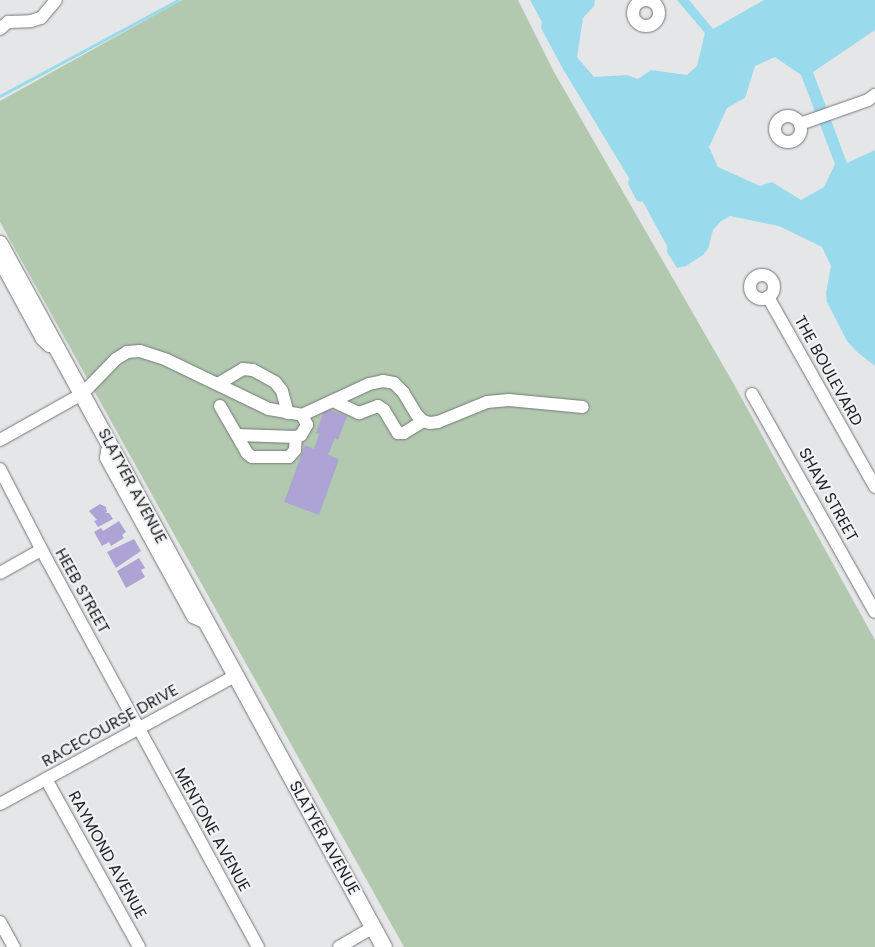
<!DOCTYPE html>
<html>
<head>
<meta charset="utf-8">
<style>
	body { margin:0 }
	#map { position:relative; width:875px; height:947px; overflow:hidden; background:#e5e6e7; font-family:Poppins,sans-serif }
	div>[style] { position:absolute }
	.green>* { inset:0; background:#b2c9b0 }
	.water>* { inset:0; background:#99dbec }
	.stream>* { height:2.5px; margin:-1.25px; padding:0 1.25px; transform-origin:1.25px; border-radius:1.25px; background:#99dbec }
	.building>* { inset:0; background:#ada4d5 }
	.roads { filter:drop-shadow(0 0 1px #767778) drop-shadow(0 0 1px #767778) }
	.minor>* { height:12px; margin:-6px; padding:0 6px; transform-origin:6px; border-radius:6px; background:#fff }
	.minor>.ring { margin:-6px; padding:0; box-sizing:content-box; background:none; border:12px solid #fff; border-radius:50% }
	.major>* { height:16px; margin:-8px; padding:0 8px; transform-origin:8px; border-radius:8px; background:#fff }
	span { translate:-50% -50%; white-space:nowrap; text-align:center; line-height:1.15; -webkit-text-stroke:4px #f2f3f4; paint-order:stroke }
	.street-label { font-size:16px; color:#1f1f20 }
</style>
</head>
<body>
<div id="map">
	<div class="green">
		<div style="clip-path:polygon(182px 0,518px 0,554px 72px,736px 388px,875px 640px,875px 947px,404px 947px,0 222px,0 101px)"></div>
	</div>
	<div class="water">
		<div style="clip-path:polygon(evenodd,530px 0,595px 0,594px 6px,583px 18px,577px 57px,594px 77px,627px 75px,638px 79px,651px 70px,687px 75px,697px 66px,705px 33px,677px 0,689px 0,713px 29px,764px 0,875px 0,875px 30px,813px 72px,847px 163px,875px 150px,875px 366px,857px 352px,847px 341px,827px 302px,826px 293px,831px 266px,822px 247px,779px 226px,730px 216px,720px 222px,713px 230px,708px 249px,703px 255px,686px 266px,677px 268px,667px 252px,667px 246px,643px 202px,637px 201px,628px 184px,629px 178px,563px 69px,541px 28px,542px 22px,530px 0,775px 57px,801px 75px,835px 164px,824px 187px,801px 200px,772px 182px,760px 186px,718px 167px,709px 147px,727px 108px,745px 98px,755px 66px,775px 57px)"></div>
	</div>
	<div class="stream">
		<div style="left:0;top:96px;width:202px;rotate:-28.3deg"></div>
	</div>
	<div class="building">
		<div style="clip-path:polygon(325px 408px,347px 416px,338px 440px,335px 438px,328px 455px,339px 459px,319px 515px,284px 502px,305px 445px,314px 449px,319px 434px,316px 433px)"></div>
		<div style="clip-path:polygon(100px 504px,106px 507px,107px 512px,105px 513px,109px 513px,113px 519px,98px 527px,94px 521px,97px 520px,89px 511px)"></div>
		<div style="clip-path:polygon(119px 521px,126px 532px,122px 535px,124px 538px,111px 546px,109px 542px,102px 546px,94px 532px,101px 528px,103px 531px)"></div>
		<div style="clip-path:polygon(134px 539px,141px 551px,116px 568px,107px 552px)"></div>
		<div style="clip-path:polygon(139px 558px,145px 568px,141px 570px,145px 577px,126px 588px,117px 571px)"></div>
	</div>
	<div class="roads">
		<div class="minor">
			<div class="ring" style="left:633px;top:0;width:14px;height:14px"></div>
			<div style="left:0;top:29px;width:11px;rotate:-41deg"></div>
			<div style="left:8px;top:22px;width:23px;rotate:-2deg"></div>
			<div style="left:31px;top:21px;width:10px;rotate:-17deg"></div>
			<div style="left:41px;top:18px;width:23px;rotate:-50deg"></div>
			<div class="ring" style="left:775px;top:116px;width:14px;height:14px"></div>
			<div style="left:800px;top:124px;width:72px;rotate:-19.4deg"></div>
			<div style="left:868px;top:100px;width:9px;rotate:-36deg"></div>
			<div style="left:0;top:262px;width:88px;rotate:61.4deg"></div>
			<div style="left:42px;top:339px;width:10px;rotate:45deg"></div>
			<div style="left:49px;top:346px;width:6px;rotate:-9deg"></div>
			<div class="ring" style="left:750px;top:275px;width:12px;height:12px"></div>
			<div style="left:768px;top:297px;width:218px;rotate:60.6deg"></div>
			<div style="left:218px;top:384px;width:29px;rotate:-31deg"></div>
			<div style="left:243px;top:369px;width:10px;rotate:6deg"></div>
			<div style="left:253px;top:370px;width:25px;rotate:29deg"></div>
			<div style="left:275px;top:382px;width:11px;rotate:52deg"></div>
			<div style="left:282px;top:391px;width:23px;rotate:75deg"></div>
			<div style="left:752px;top:394px;width:250px;rotate:60.6deg"></div>
			<div style="left:333px;top:401px;width:29px;rotate:25deg"></div>
			<div style="left:359px;top:413px;width:20px;rotate:-20deg"></div>
			<div style="left:378px;top:406px;width:7px;rotate:34deg"></div>
			<div style="left:384px;top:410px;width:27px;rotate:59deg"></div>
			<div style="left:398px;top:433px;width:6px"></div>
			<div style="left:404px;top:433px;width:22px;rotate:-32deg"></div>
			<div style="left:220px;top:406px;width:54px;rotate:60.1deg"></div>
			<div style="left:247px;top:453px;width:6px;rotate:39deg"></div>
			<div style="left:252px;top:457px;width:37px"></div>
			<div style="left:289px;top:457px;width:9px;rotate:-49deg"></div>
			<div style="left:295px;top:450px;width:13px;rotate:-86deg"></div>
			<div style="left:302px;top:415px;width:74px;rotate:-24.8deg"></div>
			<div style="left:369px;top:384px;width:14px;rotate:-12deg"></div>
			<div style="left:383px;top:381px;width:11px;rotate:10deg"></div>
			<div style="left:394px;top:383px;width:13px;rotate:45deg"></div>
			<div style="left:403px;top:392px;width:27px;rotate:59deg"></div>
			<div style="left:417px;top:415px;width:8px;rotate:45deg"></div>
			<div style="left:423px;top:421px;width:7px;rotate:16deg"></div>
			<div style="left:430px;top:423px;width:8px;rotate:-7deg"></div>
			<div style="left:438px;top:422px;width:53px;rotate:-22.2deg"></div>
			<div style="left:487px;top:402px;width:22px;rotate:-5deg"></div>
			<div style="left:509px;top:400px;width:74px;rotate:5.4deg"></div>
			<div style="left:0;top:440px;width:94px;rotate:-29.3deg"></div>
			<div style="left:82px;top:394px;width:49px;rotate:-45.8deg"></div>
			<div style="left:116px;top:359px;width:13px;rotate:-32deg"></div>
			<div style="left:127px;top:352px;width:13px;rotate:-4deg"></div>
			<div style="left:140px;top:351px;width:28px;rotate:18deg"></div>
			<div style="left:167px;top:360px;width:113px;rotate:25.7deg"></div>
			<div style="left:269px;top:409px;width:34px;rotate:10deg"></div>
			<div style="left:302px;top:415px;width:11px;rotate:63deg"></div>
			<div style="left:307px;top:425px;width:12px;rotate:121deg"></div>
			<div style="left:301px;top:435px;width:5px;rotate:158deg"></div>
			<div style="left:296px;top:437px;width:59px;rotate:-178.1deg"></div>
			<div style="left:111px;top:448px;width:5px;rotate:143deg"></div>
			<div style="left:107px;top:451px;width:7px;rotate:98deg"></div>
			<div style="left:106px;top:458px;width:181px;rotate:61.3deg"></div>
			<div style="left:193px;top:617px;width:14px;rotate:25deg"></div>
			<div style="left:0;top:469px;width:102px;rotate:62.7deg"></div>
			<div style="left:47px;top:560px;width:441px;rotate:61.4deg"></div>
			<div style="left:0;top:573px;width:47px;rotate:-29.3deg"></div>
			<div style="left:46px;top:779px;width:192px;rotate:61deg"></div>
			<div style="left:0;top:804px;width:268px;rotate:-28.6deg"></div>
			<div style="left:0;top:922px;width:29px;rotate:61deg"></div>
			<div style="left:339px;top:947px;width:34px;rotate:-30deg"></div>
		</div>
		<div class="major">
			<div style="left:0;top:244px;width:801px;rotate:61.36deg"></div>
		</div>
	</div>
	<div class="street-label">
		<span style="left:828px;top:371px;rotate:61deg">THE BOULEVARD</span>
		<span style="left:132px;top:486px;rotate:62deg">SLATYER AVENUE</span>
		<span style="left:828px;top:495px;rotate:61deg">SHAW STREET</span>
		<span style="left:82px;top:591px;rotate:61deg">HEEB STREET</span>
		<span style="left:110px;top:726px;rotate:-29deg">RACECOURSE DRIVE</span>
		<span style="left:212px;top:830px;rotate:61deg">MENTONE AVENUE</span>
		<span style="left:324px;top:838px;rotate:61deg">SLATYER AVENUE</span>
		<span style="left:107px;top:855px;rotate:61deg">RAYMOND AVENUE</span>
	</div>
</div>
</body>
</html>
